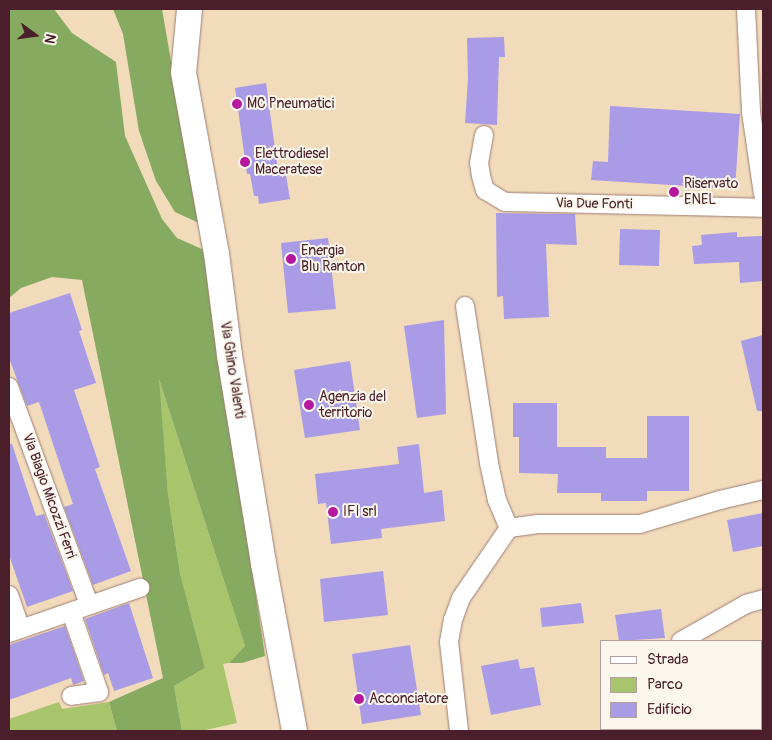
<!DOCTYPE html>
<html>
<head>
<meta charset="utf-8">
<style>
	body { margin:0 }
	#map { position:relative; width:772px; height:740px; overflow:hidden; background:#f2dbbb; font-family:Pangolin,sans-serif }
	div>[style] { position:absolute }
	.green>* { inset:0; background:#a8c56c }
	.forest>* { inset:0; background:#86aa60 }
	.building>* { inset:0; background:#a99be6 }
	.roads { filter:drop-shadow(0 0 1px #9e7d73) drop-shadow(0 0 1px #9e7d73) }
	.minor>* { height:18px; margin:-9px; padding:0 9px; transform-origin:9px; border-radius:9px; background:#fff }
	.secondary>* { height:25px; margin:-12.5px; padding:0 12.5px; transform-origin:12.5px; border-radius:12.5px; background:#fff }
	.dots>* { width:14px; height:14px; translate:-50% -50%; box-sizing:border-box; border:2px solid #fbf7ec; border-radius:50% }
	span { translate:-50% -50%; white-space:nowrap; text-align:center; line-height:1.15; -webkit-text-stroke:4px #fbf7ec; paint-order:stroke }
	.poi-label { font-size:14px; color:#4a1f2b }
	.left { translate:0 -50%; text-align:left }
	.street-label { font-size:14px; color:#4a1f2b }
	.frame { position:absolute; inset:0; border:10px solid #4a1f2b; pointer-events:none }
	.legend { position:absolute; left:600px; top:640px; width:162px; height:90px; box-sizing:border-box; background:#fbf7ec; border:1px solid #b4a19f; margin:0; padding:6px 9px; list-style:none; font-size:15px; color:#4a1f2b }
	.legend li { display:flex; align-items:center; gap:10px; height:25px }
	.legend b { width:25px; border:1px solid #b4a19f }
	.north { position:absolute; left:10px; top:10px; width:50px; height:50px; -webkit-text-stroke:4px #fbf7ec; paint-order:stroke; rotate:104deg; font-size:14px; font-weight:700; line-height:20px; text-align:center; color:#4a1f2b }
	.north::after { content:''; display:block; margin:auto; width:18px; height:22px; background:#4a1f2b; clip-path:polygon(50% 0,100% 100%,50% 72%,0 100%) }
</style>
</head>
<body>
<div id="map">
	<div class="green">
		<div style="clip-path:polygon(158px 376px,245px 646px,229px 663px,223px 664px,237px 723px,201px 731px,182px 731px,174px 686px,205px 668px,180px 573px,168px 494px)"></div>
		<div style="clip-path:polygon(59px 702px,62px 709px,109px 702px,117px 731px,9px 731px,9px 719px)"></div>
	</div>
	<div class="forest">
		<div style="clip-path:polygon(9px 9px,54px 9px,72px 33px,116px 62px,125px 136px,162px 219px,177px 238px,204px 250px,265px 656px,242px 663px,229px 663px,245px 646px,159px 379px,168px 494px,180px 573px,205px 668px,174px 686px,182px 731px,117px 731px,109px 702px,163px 678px,82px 280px,52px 277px,21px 288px,9px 298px)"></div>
		<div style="clip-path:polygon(113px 9px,162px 9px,199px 223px,175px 212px,156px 181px,139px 131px,123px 34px)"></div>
	</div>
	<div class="building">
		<div style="clip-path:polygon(504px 37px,505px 57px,499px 57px,497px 125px,465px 123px,468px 79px,467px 38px)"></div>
		<div style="clip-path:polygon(266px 83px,278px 170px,285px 169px,290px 199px,259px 204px,258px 196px,254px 196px,250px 174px,247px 174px,235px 88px)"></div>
		<div style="clip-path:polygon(610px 106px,740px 114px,735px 189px,591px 180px,593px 161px,608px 162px)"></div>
		<div style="clip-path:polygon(496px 213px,575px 214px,577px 245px,546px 244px,549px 317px,504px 319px,503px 296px,497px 297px)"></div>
		<div style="clip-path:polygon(620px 229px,660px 230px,659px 266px,619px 265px)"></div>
		<div style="clip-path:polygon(737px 232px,737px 237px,762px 236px,763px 281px,740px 283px,739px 262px,694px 264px,692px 246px,702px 245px,701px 235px)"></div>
		<div style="clip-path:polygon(328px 238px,336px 309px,288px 313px,281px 243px)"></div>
		<div style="clip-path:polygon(70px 293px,82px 330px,79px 331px,96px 383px,74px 390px,100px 467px,95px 469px,131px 571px,93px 585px,64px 507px,73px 504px,39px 402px,27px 406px,9px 358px,9px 313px)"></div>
		<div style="clip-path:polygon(444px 320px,446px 414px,417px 418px,404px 326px)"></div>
		<div style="clip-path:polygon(763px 335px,763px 411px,757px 411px,741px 341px)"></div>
		<div style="clip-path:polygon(350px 361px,360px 430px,305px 438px,294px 370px)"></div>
		<div style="clip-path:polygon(513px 403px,557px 403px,557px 447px,606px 447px,606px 458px,647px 458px,647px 416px,689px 416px,689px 491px,647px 491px,647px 501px,601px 501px,601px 493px,557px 493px,558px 474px,519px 473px,519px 437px,513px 437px)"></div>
		<div style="clip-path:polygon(9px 444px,12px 444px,36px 516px,44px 514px,73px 591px,27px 607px,9px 555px)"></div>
		<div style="clip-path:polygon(419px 444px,424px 493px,442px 490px,445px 521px,381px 529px,382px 538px,331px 544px,326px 503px,318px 504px,315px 474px,399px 464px,397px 447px)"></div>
		<div style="clip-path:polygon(763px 513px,763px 546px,733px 552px,727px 520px)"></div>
		<div style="clip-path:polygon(383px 571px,388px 615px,324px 622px,320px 579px)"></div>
		<div style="clip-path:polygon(129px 603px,153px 678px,114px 691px,108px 673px,104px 675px,85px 619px)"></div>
		<div style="clip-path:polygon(581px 603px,584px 623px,542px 627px,540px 608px)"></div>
		<div style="clip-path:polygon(661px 609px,665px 638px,619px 641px,615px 615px)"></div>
		<div style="clip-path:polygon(65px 626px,84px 681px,73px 685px,71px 678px,9px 700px,9px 645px)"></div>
		<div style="clip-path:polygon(410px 645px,421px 715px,362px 724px,352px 654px)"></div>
		<div style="clip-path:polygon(518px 659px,520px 669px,534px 667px,541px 705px,491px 715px,481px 666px)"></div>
	</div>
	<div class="roads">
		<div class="minor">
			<div style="left:746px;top:9px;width:103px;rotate:87.2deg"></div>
			<div style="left:751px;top:112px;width:83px;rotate:81.7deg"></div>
			<div style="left:484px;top:135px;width:28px;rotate:100deg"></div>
			<div style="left:479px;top:163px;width:13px;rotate:81deg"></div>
			<div style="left:481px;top:176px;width:15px;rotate:74deg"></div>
			<div style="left:485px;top:190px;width:23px;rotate:31deg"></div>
			<div style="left:505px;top:202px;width:258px;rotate:1.3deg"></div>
			<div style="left:465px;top:306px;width:159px;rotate:81.3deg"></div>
			<div style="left:489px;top:463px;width:38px;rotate:78deg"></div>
			<div style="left:497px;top:500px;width:30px;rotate:67deg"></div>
			<div style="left:9px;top:387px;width:232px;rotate:69.8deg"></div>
			<div style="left:9px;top:595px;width:36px;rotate:71deg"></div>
			<div style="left:71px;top:612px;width:85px;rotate:70.7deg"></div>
			<div style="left:99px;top:692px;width:28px;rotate:172deg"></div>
			<div style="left:9px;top:633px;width:139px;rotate:-19deg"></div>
			<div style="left:681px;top:641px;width:75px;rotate:-29.6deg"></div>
			<div style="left:746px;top:604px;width:18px;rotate:-16deg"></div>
			<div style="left:761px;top:684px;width:2px"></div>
			<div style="left:715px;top:729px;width:2px;rotate:90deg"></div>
			<div style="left:459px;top:731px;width:90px;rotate:-96.4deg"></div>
			<div style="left:449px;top:642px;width:22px;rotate:-80deg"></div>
			<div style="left:453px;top:620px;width:23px;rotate:-70deg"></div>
			<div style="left:461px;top:598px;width:85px;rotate:-55.6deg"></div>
			<div style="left:509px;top:528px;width:29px;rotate:-8deg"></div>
			<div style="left:538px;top:524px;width:102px"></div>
			<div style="left:640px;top:524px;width:84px;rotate:-16.7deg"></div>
			<div style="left:720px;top:500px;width:44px;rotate:-13.1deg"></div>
		</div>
		<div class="secondary">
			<div style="left:189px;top:9px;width:63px;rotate:95.4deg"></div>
			<div style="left:183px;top:72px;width:184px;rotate:79.7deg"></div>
			<div style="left:216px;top:253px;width:103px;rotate:82.7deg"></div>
			<div style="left:229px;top:355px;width:211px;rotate:80.7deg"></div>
			<div style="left:263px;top:563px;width:171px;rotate:79.5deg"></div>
		</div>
	</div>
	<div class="dots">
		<div style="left:237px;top:104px;background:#b5179e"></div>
		<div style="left:245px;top:162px;background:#b5179e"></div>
		<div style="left:674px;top:192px;background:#b5179e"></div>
		<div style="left:291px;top:259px;background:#b5179e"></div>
		<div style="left:309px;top:405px;background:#b5179e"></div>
		<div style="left:333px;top:512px;background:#b5179e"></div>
		<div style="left:359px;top:699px;background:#b5179e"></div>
	</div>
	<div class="poi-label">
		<span class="left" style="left:247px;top:104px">MC Pneumatici</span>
		<span class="left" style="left:255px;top:162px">Elettrodiesel<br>Maceratese</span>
		<span class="left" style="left:684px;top:192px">Riservato<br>ENEL</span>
		<span class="left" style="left:301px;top:259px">Energia<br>Blu Ranton</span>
		<span class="left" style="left:319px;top:405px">Agenzia del<br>territorio</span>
		<span class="left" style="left:343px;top:512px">IFI srl</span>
		<span class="left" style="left:369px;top:699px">Acconciatore</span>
	</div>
	<div class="street-label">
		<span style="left:594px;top:204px;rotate:1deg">Via Due Fonti</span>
		<span style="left:232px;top:370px;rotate:81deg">Via Ghino Valenti</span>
		<span style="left:49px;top:496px;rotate:70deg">Via Biagio Micozzi Ferri</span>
	</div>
	<div class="frame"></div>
	<ul class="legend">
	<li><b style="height:6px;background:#fff"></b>Strada</li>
	<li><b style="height:14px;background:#a8c56c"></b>Parco</li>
	<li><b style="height:14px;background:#a99be6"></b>Edificio</li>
	</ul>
	<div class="north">N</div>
</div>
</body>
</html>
